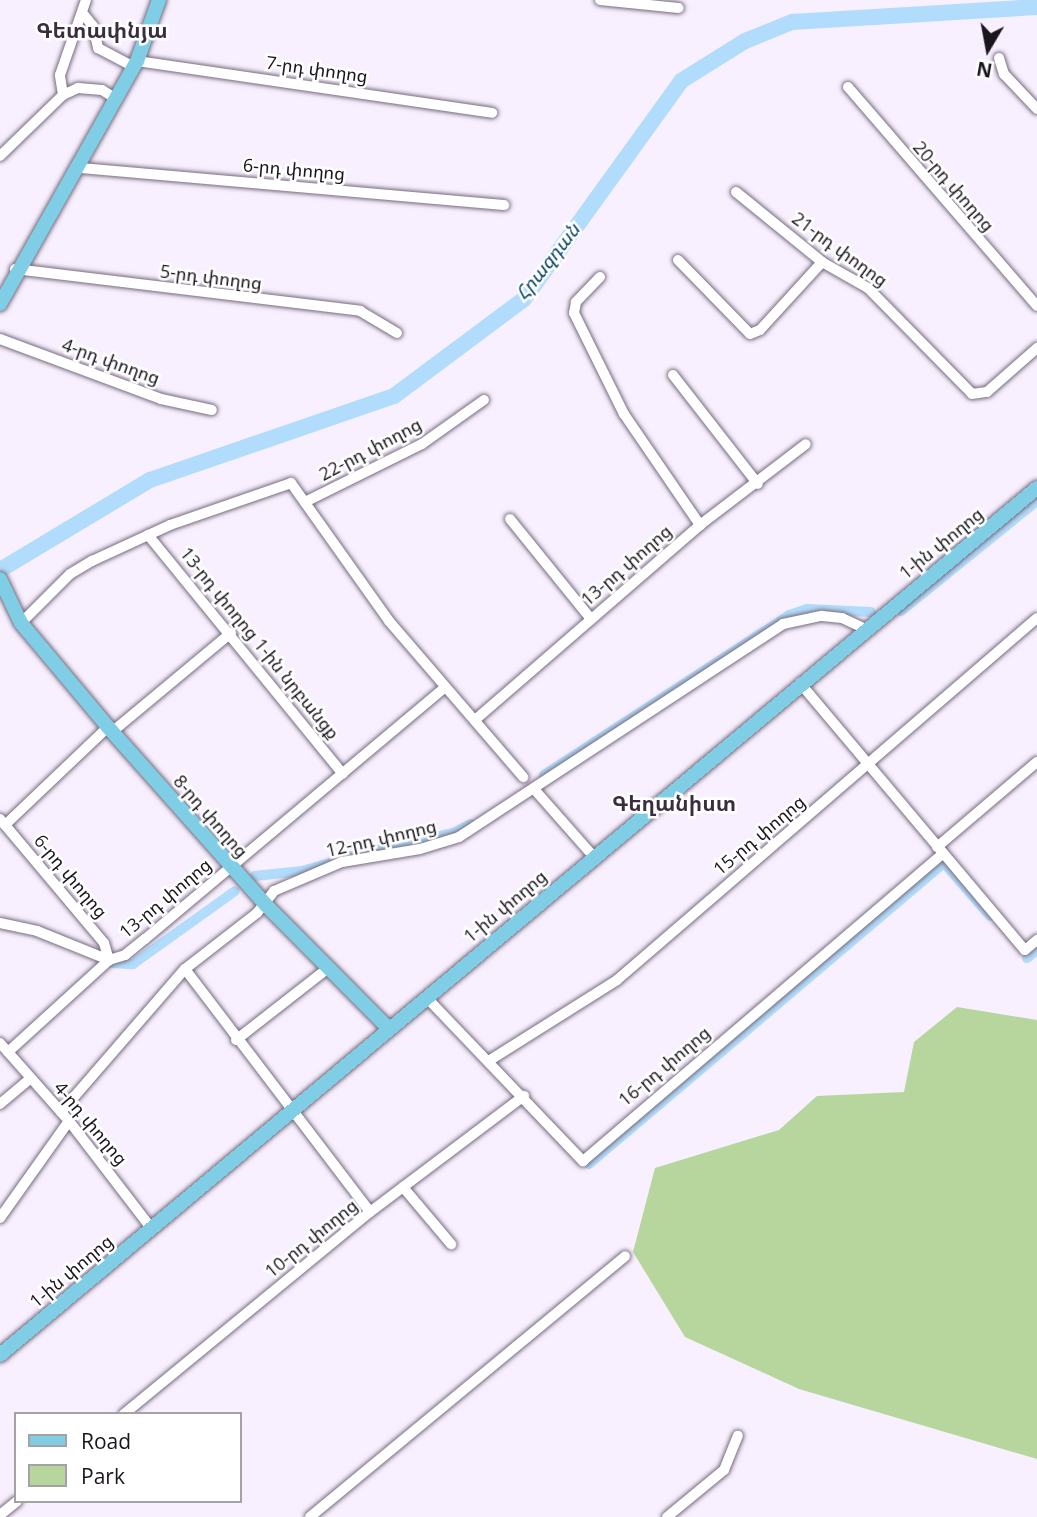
<!DOCTYPE html>
<html>
<head>
<meta charset="utf-8">
<style>
	body { margin:0 }
	#map { position:relative; width:1037px; height:1517px; overflow:hidden; background:#f8f0fe; font-family:"Open Sans","Noto Sans Armenian",sans-serif }
	div>[style] { position:absolute }
	.green>* { inset:0; background:#b6d69d }
	.canal>* { height:10px; margin:-5px; padding:0 5px; transform-origin:5px; border-radius:5px; background:#b2dcfb }
	.river>* { height:16px; margin:-8px; padding:0 8px; transform-origin:8px; border-radius:8px; background:#b2dcfb }
	.roads { filter:drop-shadow(0 0 2px #776b7f) drop-shadow(0 0 2px #776b7f) }
	.minor>* { height:10px; margin:-5px; padding:0 5px; transform-origin:5px; border-radius:5px; background:#fff }
	.major>* { height:14px; margin:-7px; padding:0 7px; transform-origin:7px; border-radius:7px; background:#80cde6 }
	span { translate:-50% -50%; white-space:nowrap; text-align:center; line-height:1.15; -webkit-text-stroke:5px #fff; paint-order:stroke }
	.street-label { font-size:18px; color:#1b161e }
	.water-label { font-size:19px; color:#074263; font-style:italic }
	.quarter-label { font-size:21px; color:#392e40; font-weight:700 }
	.legend { position:absolute; left:14px; top:1412px; width:228px; height:91px; box-sizing:border-box; background:#fff; border:2px solid #a4a2a5; margin:0; padding:9px 12px; list-style:none; font-size:21px; color:#1b161e }
	.legend li { display:flex; align-items:center; gap:14px; height:35px }
	.legend b { width:35px; border:2px solid #a4a2a5 }
	.north { position:absolute; left:953px; top:14px; width:70px; height:70px; -webkit-text-stroke:5px #fff; paint-order:stroke; rotate:190deg; font-size:19px; font-weight:700; line-height:28px; text-align:center; color:#1b161e }
	.north::after { content:''; display:block; margin:auto; width:24px; height:32px; background:#1b161e; clip-path:polygon(50% 0,100% 100%,50% 72%,0 100%) }
</style>
</head>
<body>
<div id="map">
	<div class="green">
		<div style="clip-path:polygon(957px 1007px,1037px 1020px,1037px 1459px,799px 1389px,685px 1337px,633px 1252px,655px 1168px,779px 1130px,817px 1096px,904px 1092px,914px 1042px)"></div>
	</div>
	<div class="canal">
		<div style="left:901px;top:611px;width:175px;rotate:-39deg"></div>
		<div style="left:544px;top:775px;width:293px;rotate:-33.1deg"></div>
		<div style="left:789px;top:615px;width:19px;rotate:-18deg"></div>
		<div style="left:807px;top:609px;width:64px;rotate:2.7deg"></div>
		<div style="left:348px;top:857px;width:108px;rotate:-12.9deg"></div>
		<div style="left:453px;top:833px;width:20px;rotate:-27deg"></div>
		<div style="left:255px;top:876px;width:47px;rotate:-6.1deg"></div>
		<div style="left:302px;top:871px;width:29px;rotate:-16deg"></div>
		<div style="left:1027px;top:958px;width:13px;rotate:-39deg"></div>
		<div style="left:111px;top:963px;width:22px;rotate:3deg"></div>
		<div style="left:133px;top:964px;width:125px;rotate:-35.6deg"></div>
		<div style="left:589px;top:1164px;width:465px;rotate:-40.3deg"></div>
		<div style="left:944px;top:863px;width:70px;rotate:49deg"></div>
	</div>
	<div class="river">
		<div style="left:0;top:570px;width:175px;rotate:-31deg"></div>
		<div style="left:150px;top:480px;width:258px;rotate:-19deg"></div>
		<div style="left:394px;top:396px;width:162px;rotate:-36.7deg"></div>
		<div style="left:524px;top:299px;width:269px;rotate:-54.2deg"></div>
		<div style="left:681px;top:81px;width:75px;rotate:-32deg"></div>
		<div style="left:745px;top:41px;width:51px;rotate:-22deg"></div>
		<div style="left:792px;top:22px;width:245px;rotate:-3.5deg"></div>
	</div>
	<div class="roads">
		<div class="minor">
			<div style="left:600px;top:0;width:79px;rotate:5.8deg"></div>
			<div style="left:84px;top:15px;width:14px;rotate:51deg"></div>
			<div style="left:93px;top:26px;width:23px;rotate:77deg"></div>
			<div style="left:98px;top:48px;width:41px;rotate:27.8deg"></div>
			<div style="left:999px;top:58px;width:17px;rotate:73deg"></div>
			<div style="left:1004px;top:74px;width:48px;rotate:46.7deg"></div>
			<div style="left:137px;top:61px;width:359px;rotate:8.3deg"></div>
			<div style="left:848px;top:87px;width:289px;rotate:49.2deg"></div>
			<div style="left:63px;top:95px;width:20px;rotate:-99deg"></div>
			<div style="left:60px;top:75px;width:79px;rotate:-70.9deg"></div>
			<div style="left:0;top:156px;width:88px;rotate:-44.1deg"></div>
			<div style="left:63px;top:95px;width:17px;rotate:-25deg"></div>
			<div style="left:78px;top:88px;width:24px;rotate:5deg"></div>
			<div style="left:102px;top:90px;width:15px;rotate:32deg"></div>
			<div style="left:80px;top:168px;width:426px;rotate:5deg"></div>
			<div style="left:736px;top:192px;width:111px;rotate:39.1deg"></div>
			<div style="left:822px;top:262px;width:53px;rotate:29.5deg"></div>
			<div style="left:868px;top:288px;width:148px;rotate:45.5deg"></div>
			<div style="left:972px;top:394px;width:15px;rotate:-8deg"></div>
			<div style="left:987px;top:392px;width:67px;rotate:-41.3deg"></div>
			<div style="left:678px;top:260px;width:103px;rotate:45.8deg"></div>
			<div style="left:750px;top:334px;width:11px;rotate:-22deg"></div>
			<div style="left:760px;top:330px;width:92px;rotate:-47.6deg"></div>
			<div style="left:15px;top:269px;width:348px;rotate:6.9deg"></div>
			<div style="left:360px;top:311px;width:43px;rotate:30.7deg"></div>
			<div style="left:600px;top:277px;width:35px;rotate:134deg"></div>
			<div style="left:576px;top:302px;width:11px;rotate:100deg"></div>
			<div style="left:574px;top:313px;width:113px;rotate:63.7deg"></div>
			<div style="left:624px;top:414px;width:135px;rotate:55.6deg"></div>
			<div style="left:0;top:339px;width:172px;rotate:20.4deg"></div>
			<div style="left:161px;top:399px;width:52px;rotate:12.2deg"></div>
			<div style="left:673px;top:375px;width:138px;rotate:52.1deg"></div>
			<div style="left:305px;top:502px;width:131px;rotate:-26.4deg"></div>
			<div style="left:422px;top:444px;width:76px;rotate:-35.4deg"></div>
			<div style="left:510px;top:519px;width:129px;rotate:51deg"></div>
			<div style="left:148px;top:535px;width:308px;rotate:50.8deg"></div>
			<div style="left:21px;top:623px;width:69px;rotate:-45deg"></div>
			<div style="left:70px;top:574px;width:26px;rotate:-31deg"></div>
			<div style="left:92px;top:561px;width:86px;rotate:-24.8deg"></div>
			<div style="left:170px;top:525px;width:128px;rotate:-19.1deg"></div>
			<div style="left:291px;top:483px;width:169px;rotate:54.6deg"></div>
			<div style="left:389px;top:621px;width:206px;rotate:49.3deg"></div>
			<div style="left:800px;top:683px;width:349px;rotate:49.9deg"></div>
			<div style="left:1025px;top:950px;width:16px;rotate:-40deg"></div>
			<div style="left:475px;top:720px;width:298px;rotate:-40.9deg"></div>
			<div style="left:700px;top:525px;width:133px;rotate:-37.4deg"></div>
			<div style="left:112px;top:732px;width:155px;rotate:-39.8deg"></div>
			<div style="left:534px;top:789px;width:91px;rotate:48.6deg"></div>
			<div style="left:0;top:819px;width:162px;rotate:50deg"></div>
			<div style="left:104px;top:943px;width:18px;rotate:74deg"></div>
			<div style="left:5px;top:825px;width:142px;rotate:-43.6deg"></div>
			<div style="left:937px;top:847px;width:131px;rotate:-40.4deg"></div>
			<div style="left:0;top:923px;width:38px;rotate:12deg"></div>
			<div style="left:37px;top:931px;width:78px;rotate:21.9deg"></div>
			<div style="left:185px;top:969px;width:305px;rotate:52.7deg"></div>
			<div style="left:427px;top:998px;width:226px;rotate:46.3deg"></div>
			<div style="left:583px;top:1161px;width:473px;rotate:-40.5deg"></div>
			<div style="left:236px;top:1040px;width:117px;rotate:-38deg"></div>
			<div style="left:0;top:1043px;width:104px;rotate:48.5deg"></div>
			<div style="left:69px;top:1121px;width:136px;rotate:52.5deg"></div>
			<div style="left:8px;top:1052px;width:137px;rotate:-42.3deg"></div>
			<div style="left:109px;top:960px;width:17px;rotate:-17deg"></div>
			<div style="left:125px;top:955px;width:26px;rotate:-39deg"></div>
			<div style="left:145px;top:939px;width:389px;rotate:-40deg"></div>
			<div style="left:490px;top:1060px;width:150px;rotate:-32.2deg"></div>
			<div style="left:617px;top:980px;width:554px;rotate:-40.76deg"></div>
			<div style="left:0;top:1104px;width:40px;rotate:-40deg"></div>
			<div style="left:61px;top:1112px;width:189px;rotate:-49.1deg"></div>
			<div style="left:185px;top:969px;width:91px;rotate:-37.9deg"></div>
			<div style="left:257px;top:913px;width:28px;rotate:-52deg"></div>
			<div style="left:274px;top:891px;width:74px;rotate:-23.1deg"></div>
			<div style="left:342px;top:862px;width:79px;rotate:-9.5deg"></div>
			<div style="left:420px;top:849px;width:41px;rotate:-17.1deg"></div>
			<div style="left:459px;top:837px;width:388px;rotate:-33.3deg"></div>
			<div style="left:783px;top:624px;width:40px;rotate:-12deg"></div>
			<div style="left:822px;top:616px;width:20px;rotate:6deg"></div>
			<div style="left:842px;top:618px;width:26px;rotate:25deg"></div>
			<div style="left:403px;top:1187px;width:75px;rotate:49.9deg"></div>
			<div style="left:0;top:1218px;width:119px;rotate:-54.6deg"></div>
			<div style="left:124px;top:1414px;width:318px;rotate:-39.4deg"></div>
			<div style="left:370px;top:1212px;width:193px;rotate:-37deg"></div>
			<div style="left:0;top:1515px;width:22px;rotate:-39deg"></div>
			<div style="left:310px;top:1517px;width:409px;rotate:-39.6deg"></div>
			<div style="left:667px;top:1517px;width:74px;rotate:-39.5deg"></div>
			<div style="left:724px;top:1470px;width:37px;rotate:-68deg"></div>
		</div>
		<div class="major">
			<div style="left:0;top:304px;width:279px;rotate:-60.6deg"></div>
			<div style="left:137px;top:61px;width:65px;rotate:-70.2deg"></div>
			<div style="left:0;top:579px;width:49px;rotate:64.5deg"></div>
			<div style="left:21px;top:623px;width:136px;rotate:50.1deg"></div>
			<div style="left:108px;top:727px;width:237px;rotate:48.4deg"></div>
			<div style="left:265px;top:904px;width:176px;rotate:45.2deg"></div>
			<div style="left:0;top:1355px;width:1352px;rotate:-39.9deg"></div>
		</div>
	</div>
	<div class="street-label">
		<span style="left:317px;top:69px;rotate:8deg">7-րդ փողոց</span>
		<span style="left:294px;top:169px;rotate:5deg">6-րդ փողոց</span>
		<span style="left:954px;top:186px;rotate:49deg">20-րդ փողոց</span>
		<span style="left:840px;top:249px;rotate:36deg">21-րդ փողոց</span>
		<span style="left:211px;top:277px;rotate:7deg">5-րդ փողոց</span>
		<span style="left:111px;top:361px;rotate:20deg">4-րդ փողոց</span>
		<span style="left:370px;top:449px;rotate:-28deg">22-րդ փողոց</span>
		<span style="left:941px;top:543px;rotate:-39deg">1-ին փողոց</span>
		<span style="left:626px;top:565px;rotate:-41deg">13-րդ փողոց</span>
		<span style="left:260px;top:643px;rotate:51deg">13-րդ փողոց 1-ին նրբանցք</span>
		<span style="left:211px;top:816px;rotate:49deg">8-րդ փողոց</span>
		<span style="left:759px;top:835px;rotate:-40deg">15-րդ փողոց</span>
		<span style="left:381px;top:838px;rotate:-13deg">12-րդ փողոց</span>
		<span style="left:71px;top:876px;rotate:50deg">6-րդ փողոց</span>
		<span style="left:165px;top:898px;rotate:-40deg">13-րդ փողոց</span>
		<span style="left:505px;top:906px;rotate:-40deg">1-ին փողոց</span>
		<span style="left:664px;top:1066px;rotate:-40deg">16-րդ փողոց</span>
		<span style="left:91px;top:1123px;rotate:50deg">4-րդ փողոց</span>
		<span style="left:311px;top:1238px;rotate:-39deg">10-րդ փողոց</span>
		<span style="left:71px;top:1271px;rotate:-40deg">1-ին փողոց</span>
	</div>
	<div class="water-label">
		<span style="left:548px;top:262px;rotate:-52deg">Հրազդան</span>
	</div>
	<div class="quarter-label">
		<span style="left:102px;top:30px">Գետափնյա</span>
		<span style="left:674px;top:803px">Գեղանիստ</span>
	</div>
	<ul class="legend">
	<li><b style="height:9px;background:#80cde6"></b>Road</li>
	<li><b style="height:19px;background:#b6d69d"></b>Park</li>
	</ul>
	<div class="north">N</div>
</div>
</body>
</html>
